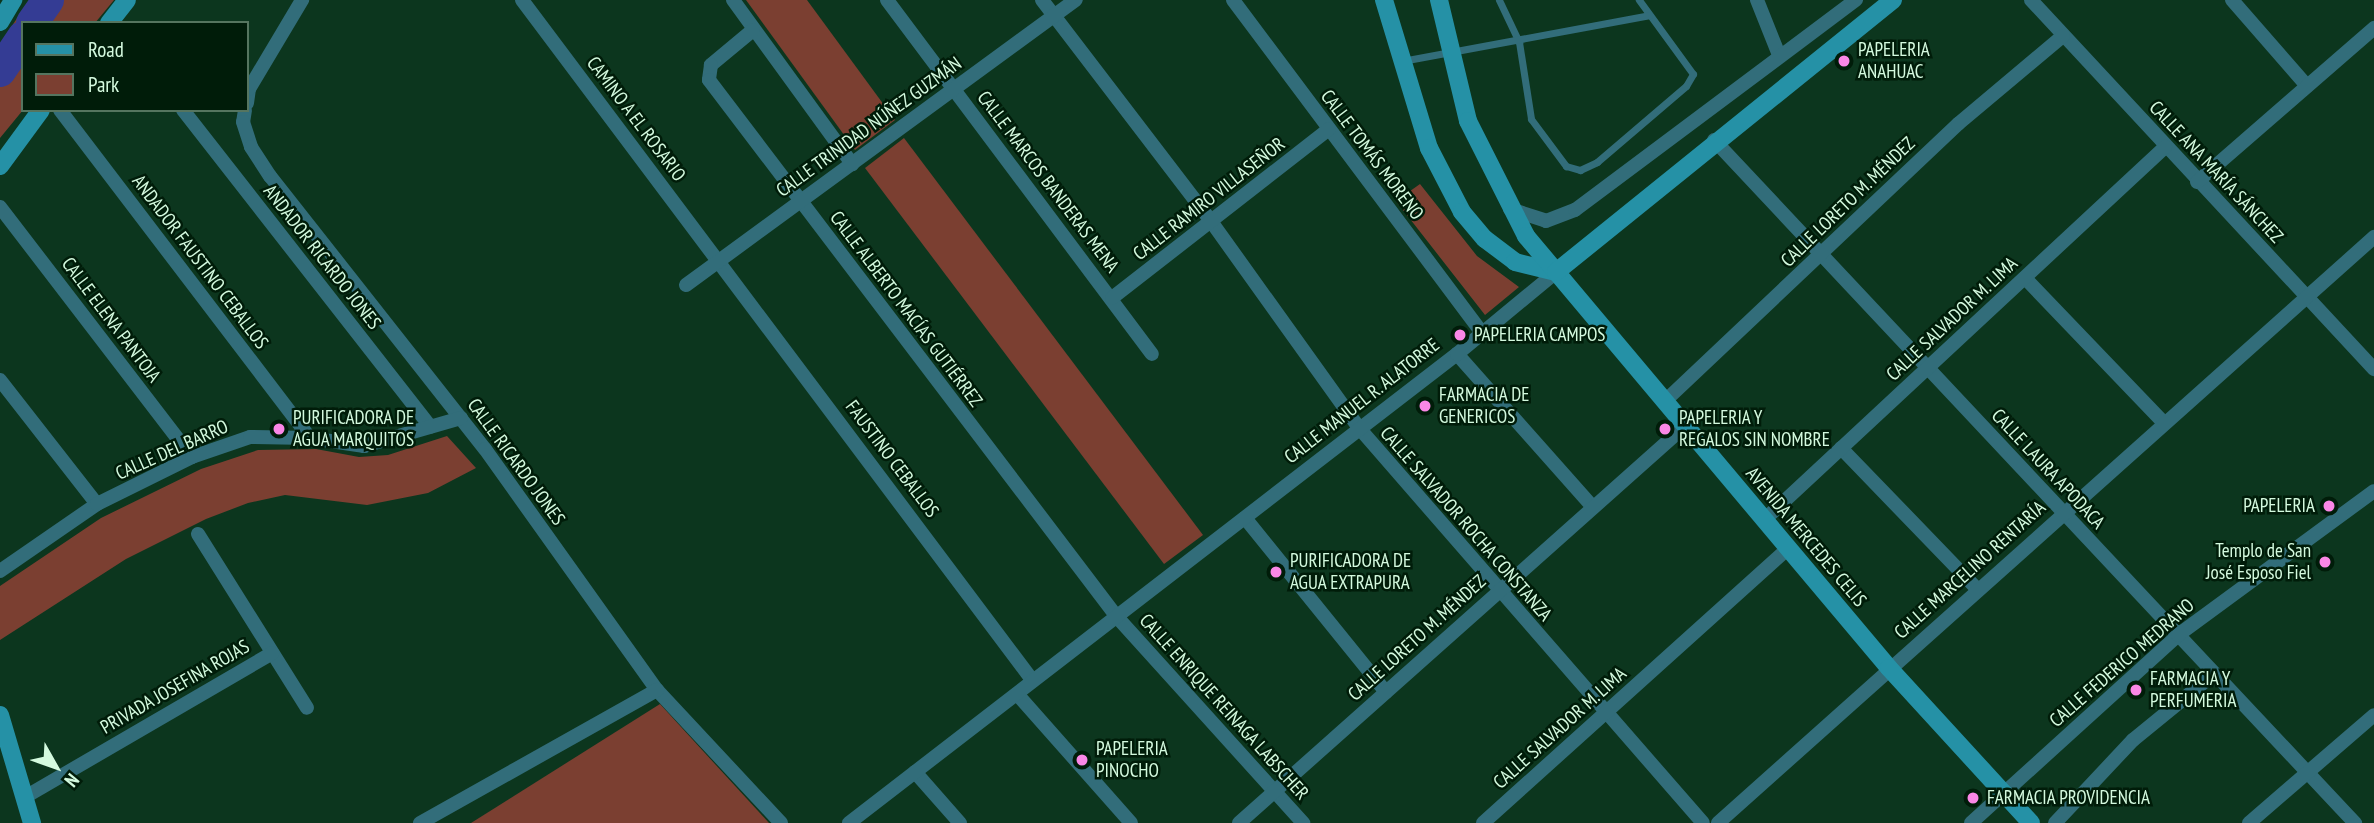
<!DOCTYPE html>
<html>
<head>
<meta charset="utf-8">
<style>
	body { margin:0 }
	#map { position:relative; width:2374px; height:823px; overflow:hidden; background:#0c361e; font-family:"PT Sans Narrow",sans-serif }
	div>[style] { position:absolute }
	.green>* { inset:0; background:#7b3f31 }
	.river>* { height:32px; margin:-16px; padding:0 16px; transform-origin:16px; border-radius:16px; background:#343c94 }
	.lane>* { height:7px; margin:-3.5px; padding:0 3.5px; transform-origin:3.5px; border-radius:3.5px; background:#326d7a }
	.street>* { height:14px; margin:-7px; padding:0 7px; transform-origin:7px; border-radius:7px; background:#326d7a }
	.secondary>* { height:18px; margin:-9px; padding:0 9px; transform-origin:9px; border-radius:9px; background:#2591a6 }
	.dots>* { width:19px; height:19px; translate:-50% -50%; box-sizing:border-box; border:4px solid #001c09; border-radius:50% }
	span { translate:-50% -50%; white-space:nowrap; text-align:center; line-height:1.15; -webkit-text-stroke:5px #001c09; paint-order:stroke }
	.poi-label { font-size:19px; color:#d4fadf }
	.left { translate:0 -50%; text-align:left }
	.right { translate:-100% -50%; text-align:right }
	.street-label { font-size:19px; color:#d4fadf }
	.legend { position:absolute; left:21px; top:21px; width:228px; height:91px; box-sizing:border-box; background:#001c09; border:2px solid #55755f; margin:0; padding:9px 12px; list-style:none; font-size:21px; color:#d4fadf }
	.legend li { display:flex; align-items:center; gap:14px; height:35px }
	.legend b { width:35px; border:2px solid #55755f }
	.north { position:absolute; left:21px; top:732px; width:70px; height:70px; -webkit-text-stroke:5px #001c09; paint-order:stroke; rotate:130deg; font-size:19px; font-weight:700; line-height:28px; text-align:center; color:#d4fadf }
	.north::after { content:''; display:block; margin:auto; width:24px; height:32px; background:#d4fadf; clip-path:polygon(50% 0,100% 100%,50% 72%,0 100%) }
</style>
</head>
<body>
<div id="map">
	<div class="green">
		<div style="clip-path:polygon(29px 0,114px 0,95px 23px,23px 23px,23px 110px,0 138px,0 44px)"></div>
		<div style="clip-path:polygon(746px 0,807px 0,895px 120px,855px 150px)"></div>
		<div style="clip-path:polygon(904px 138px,1203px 535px,1164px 564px,865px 168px)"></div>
		<div style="clip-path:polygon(1420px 184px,1477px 256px,1519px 287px,1485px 315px,1396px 201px)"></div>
		<div style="clip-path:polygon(447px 436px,476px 468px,428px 493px,367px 505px,285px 495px,248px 503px,206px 519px,126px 559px,0 640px,0 586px,101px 518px,201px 469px,258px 450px,316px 449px,359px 457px,388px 455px)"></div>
		<div style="clip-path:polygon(660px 704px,769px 823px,471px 823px)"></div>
	</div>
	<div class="river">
		<div style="left:32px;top:23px;width:28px;rotate:-55deg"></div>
		<div style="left:0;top:71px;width:41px;rotate:-55.9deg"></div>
	</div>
	<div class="lane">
		<div style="left:1499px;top:0;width:47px;rotate:64.5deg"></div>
		<div style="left:1519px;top:42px;width:78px;rotate:81.1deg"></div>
		<div style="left:1531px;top:119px;width:59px;rotate:53.3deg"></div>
		<div style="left:1566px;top:166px;width:15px;rotate:16deg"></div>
		<div style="left:1580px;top:170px;width:19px;rotate:-25deg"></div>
		<div style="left:1597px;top:162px;width:117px;rotate:-40.5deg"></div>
		<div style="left:1686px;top:86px;width:14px;rotate:-60deg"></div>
		<div style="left:1693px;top:74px;width:92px;rotate:-126.1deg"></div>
		<div style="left:1402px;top:61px;width:251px;rotate:-10.5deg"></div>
	</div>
	<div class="street">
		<div style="left:522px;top:0;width:851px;rotate:53.12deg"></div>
		<div style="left:733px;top:0;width:203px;rotate:54deg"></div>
		<div style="left:887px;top:0;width:442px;rotate:53.2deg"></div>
		<div style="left:1042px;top:0;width:282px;rotate:52.6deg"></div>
		<div style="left:1213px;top:224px;width:252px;rotate:54.4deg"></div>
		<div style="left:1360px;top:429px;width:522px;rotate:48.96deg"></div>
		<div style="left:1233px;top:0;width:414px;rotate:53.2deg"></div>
		<div style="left:1757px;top:0;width:59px;rotate:68.2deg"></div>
		<div style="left:2031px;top:0;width:504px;rotate:47.09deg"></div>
		<div style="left:2232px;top:0;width:114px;rotate:48.9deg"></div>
		<div style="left:753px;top:30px;width:55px;rotate:140.2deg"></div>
		<div style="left:711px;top:65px;width:15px;rotate:98deg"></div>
		<div style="left:709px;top:80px;width:674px;rotate:52.77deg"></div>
		<div style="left:1117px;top:617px;width:278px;rotate:47.9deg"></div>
		<div style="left:247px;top:103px;width:14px;rotate:-82deg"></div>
		<div style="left:249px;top:89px;width:104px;rotate:-59.2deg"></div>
		<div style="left:60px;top:110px;width:412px;rotate:52.7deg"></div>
		<div style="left:183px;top:110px;width:402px;rotate:52deg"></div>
		<div style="left:245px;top:110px;width:12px;rotate:99deg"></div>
		<div style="left:243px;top:122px;width:26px;rotate:72deg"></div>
		<div style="left:251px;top:147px;width:35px;rotate:57deg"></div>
		<div style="left:270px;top:176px;width:347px;rotate:51.8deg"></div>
		<div style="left:485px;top:449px;width:296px;rotate:54.5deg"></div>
		<div style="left:657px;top:690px;width:182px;rotate:47deg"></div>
		<div style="left:1714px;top:140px;width:937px;rotate:46.82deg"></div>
		<div style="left:2197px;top:182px;width:235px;rotate:-41deg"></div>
		<div style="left:0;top:207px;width:315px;rotate:52.5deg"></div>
		<div style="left:1510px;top:209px;width:38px;rotate:18deg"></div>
		<div style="left:1546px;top:221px;width:31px;rotate:-21deg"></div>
		<div style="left:1575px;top:210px;width:351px;rotate:-36.8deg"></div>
		<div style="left:2025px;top:278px;width:201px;rotate:46.2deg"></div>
		<div style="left:686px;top:285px;width:483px;rotate:-36.2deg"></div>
		<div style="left:1112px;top:298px;width:275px;rotate:-37.9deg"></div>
		<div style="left:1457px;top:354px;width:205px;rotate:48.4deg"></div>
		<div style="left:0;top:380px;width:157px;rotate:52deg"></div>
		<div style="left:1664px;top:402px;width:405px;rotate:-43.4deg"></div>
		<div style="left:1958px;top:124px;width:137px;rotate:-40deg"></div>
		<div style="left:1841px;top:448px;width:196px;rotate:46deg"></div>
		<div style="left:1245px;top:518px;width:224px;rotate:51deg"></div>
		<div style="left:1764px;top:520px;width:548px;rotate:-42.93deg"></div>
		<div style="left:198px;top:534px;width:205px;rotate:57.9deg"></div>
		<div style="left:0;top:571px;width:118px;rotate:-34.6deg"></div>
		<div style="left:97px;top:504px;width:106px;rotate:-26.3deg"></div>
		<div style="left:192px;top:457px;width:61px;rotate:-19deg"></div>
		<div style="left:250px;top:437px;width:60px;rotate:1deg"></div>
		<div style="left:310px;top:438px;width:55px;rotate:8.4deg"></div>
		<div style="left:364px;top:446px;width:101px;rotate:-16.1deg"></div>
		<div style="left:1017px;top:694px;width:172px;rotate:48.5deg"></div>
		<div style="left:915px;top:772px;width:68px;rotate:48.6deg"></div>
		<div style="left:25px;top:797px;width:286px;rotate:-30.2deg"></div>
		<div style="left:420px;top:823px;width:272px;rotate:-29.3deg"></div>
		<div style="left:849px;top:823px;width:768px;rotate:-37.65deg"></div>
		<div style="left:1457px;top:354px;width:129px;rotate:-39.6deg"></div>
		<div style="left:1239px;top:823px;width:597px;rotate:-41.67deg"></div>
		<div style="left:1483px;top:823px;width:411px;rotate:-42deg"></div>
		<div style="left:1718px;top:823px;width:880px;rotate:-41.77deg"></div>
		<div style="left:1971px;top:823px;width:280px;rotate:-42.2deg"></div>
		<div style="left:2178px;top:635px;width:243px;rotate:-36.3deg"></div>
		<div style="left:2055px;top:823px;width:114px;rotate:-46.8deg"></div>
		<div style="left:2133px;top:740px;width:104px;rotate:-39.2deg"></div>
		<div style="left:2249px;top:823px;width:165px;rotate:-40.8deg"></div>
	</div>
	<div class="secondary">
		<div style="left:1384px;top:0;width:155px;rotate:73.1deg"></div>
		<div style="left:1429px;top:148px;width:72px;rotate:62.7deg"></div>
		<div style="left:1462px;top:212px;width:35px;rotate:50deg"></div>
		<div style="left:1485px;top:239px;width:38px;rotate:37deg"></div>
		<div style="left:1515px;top:262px;width:42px;rotate:13.7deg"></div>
		<div style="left:1439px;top:0;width:124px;rotate:76.5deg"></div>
		<div style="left:1468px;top:121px;width:129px;rotate:63.2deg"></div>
		<div style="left:1526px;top:236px;width:564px;rotate:49.96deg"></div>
		<div style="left:1889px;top:668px;width:210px;rotate:47.5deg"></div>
		<div style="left:0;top:22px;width:26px;rotate:-59deg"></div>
		<div style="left:109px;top:23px;width:29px;rotate:-52deg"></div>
		<div style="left:0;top:166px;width:69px;rotate:-53.8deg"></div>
		<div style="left:1556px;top:272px;width:433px;rotate:-38.9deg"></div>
		<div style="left:0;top:715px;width:113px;rotate:73.5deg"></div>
	</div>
	<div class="dots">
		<div style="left:1844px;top:61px;background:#fa87e6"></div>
		<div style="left:1460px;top:335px;background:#fa87e6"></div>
		<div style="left:1425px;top:406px;background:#fa87e6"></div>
		<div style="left:279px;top:429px;background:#fa87e6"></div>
		<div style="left:1665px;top:429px;background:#fa87e6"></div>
		<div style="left:2329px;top:506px;background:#fa87e6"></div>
		<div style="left:2325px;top:562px;background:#fa87e6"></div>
		<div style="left:1276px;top:572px;background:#fa87e6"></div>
		<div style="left:2136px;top:690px;background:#fa87e6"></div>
		<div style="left:1082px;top:760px;background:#fa87e6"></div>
		<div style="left:1973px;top:798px;background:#fa87e6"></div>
	</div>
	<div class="poi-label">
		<span class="left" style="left:1858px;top:61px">PAPELERIA<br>ANAHUAC</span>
		<span class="left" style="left:1474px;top:335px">PAPELERIA CAMPOS</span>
		<span class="left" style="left:1439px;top:406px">FARMACIA DE<br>GENERICOS</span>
		<span class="left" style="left:293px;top:429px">PURIFICADORA DE<br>AGUA MARQUITOS</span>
		<span class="left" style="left:1679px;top:429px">PAPELERIA Y<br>REGALOS SIN NOMBRE</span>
		<span class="right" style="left:2315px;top:506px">PAPELERIA</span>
		<span class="right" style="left:2311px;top:562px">Templo de San<br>José Esposo Fiel</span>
		<span class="left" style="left:1290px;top:572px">PURIFICADORA DE<br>AGUA EXTRAPURA</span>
		<span class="left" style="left:2150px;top:690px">FARMACIA Y<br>PERFUMERIA</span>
		<span class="left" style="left:1096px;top:760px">PAPELERIA<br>PINOCHO</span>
		<span class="left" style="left:1987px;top:798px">FARMACIA PROVIDENCIA</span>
	</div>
	<div class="street-label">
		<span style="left:636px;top:119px;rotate:53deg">CAMINO A EL ROSARIO</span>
		<span style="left:869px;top:127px;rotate:-36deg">CALLE TRINIDAD NÚÑEZ GUZMÁN</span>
		<span style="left:1372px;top:155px;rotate:53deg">CALLE TOMÁS MORENO</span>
		<span style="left:2216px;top:172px;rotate:47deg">CALLE ANA MARÍA SÁNCHEZ</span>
		<span style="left:1048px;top:182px;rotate:53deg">CALLE MARCOS BANDERAS MENA</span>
		<span style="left:1209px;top:199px;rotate:-38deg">CALLE RAMIRO VILLASEÑOR</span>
		<span style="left:1848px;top:202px;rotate:-44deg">CALLE LORETO M. MÉNDEZ</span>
		<span style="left:322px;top:257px;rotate:52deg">ANDADOR RICARDO JONES</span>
		<span style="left:200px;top:262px;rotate:53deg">ANDADOR FAUSTINO CEBALLOS</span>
		<span style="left:906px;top:309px;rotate:53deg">CALLE ALBERTO MACÍAS GUTIÉRREZ</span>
		<span style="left:1952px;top:319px;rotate:-43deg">CALLE SALVADOR M. LIMA</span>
		<span style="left:111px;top:320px;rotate:53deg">CALLE ELENA PANTOJA</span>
		<span style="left:1362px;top:401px;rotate:-38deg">CALLE MANUEL R. ALATORRE</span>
		<span style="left:172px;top:450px;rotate:-24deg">CALLE DEL BARRO</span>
		<span style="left:892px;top:459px;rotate:53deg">FAUSTINO CEBALLOS</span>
		<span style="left:516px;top:462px;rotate:54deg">CALLE RICARDO JONES</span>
		<span style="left:2048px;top:469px;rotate:47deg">CALLE LAURA APODACA</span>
		<span style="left:1466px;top:524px;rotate:49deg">CALLE SALVADOR ROCHA CONSTANZA</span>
		<span style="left:1806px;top:537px;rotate:50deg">AVENIDA MERCEDES CELIS</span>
		<span style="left:1970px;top:570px;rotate:-42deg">CALLE MARCELINO RENTARÍA</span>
		<span style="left:1417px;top:638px;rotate:-42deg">CALLE LORETO M. MÉNDEZ</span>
		<span style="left:2122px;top:663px;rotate:-41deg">CALLE FEDERICO MEDRANO</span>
		<span style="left:175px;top:687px;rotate:-30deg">PRIVADA JOSEFINA ROJAS</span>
		<span style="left:1224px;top:707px;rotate:48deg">CALLE ENRIQUE REINAGA LABSCHER</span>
		<span style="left:1560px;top:728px;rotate:-42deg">CALLE SALVADOR M. LIMA</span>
	</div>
	<ul class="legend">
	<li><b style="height:9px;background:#2591a6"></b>Road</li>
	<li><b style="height:19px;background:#7b3f31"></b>Park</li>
	</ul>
	<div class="north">N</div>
</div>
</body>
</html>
